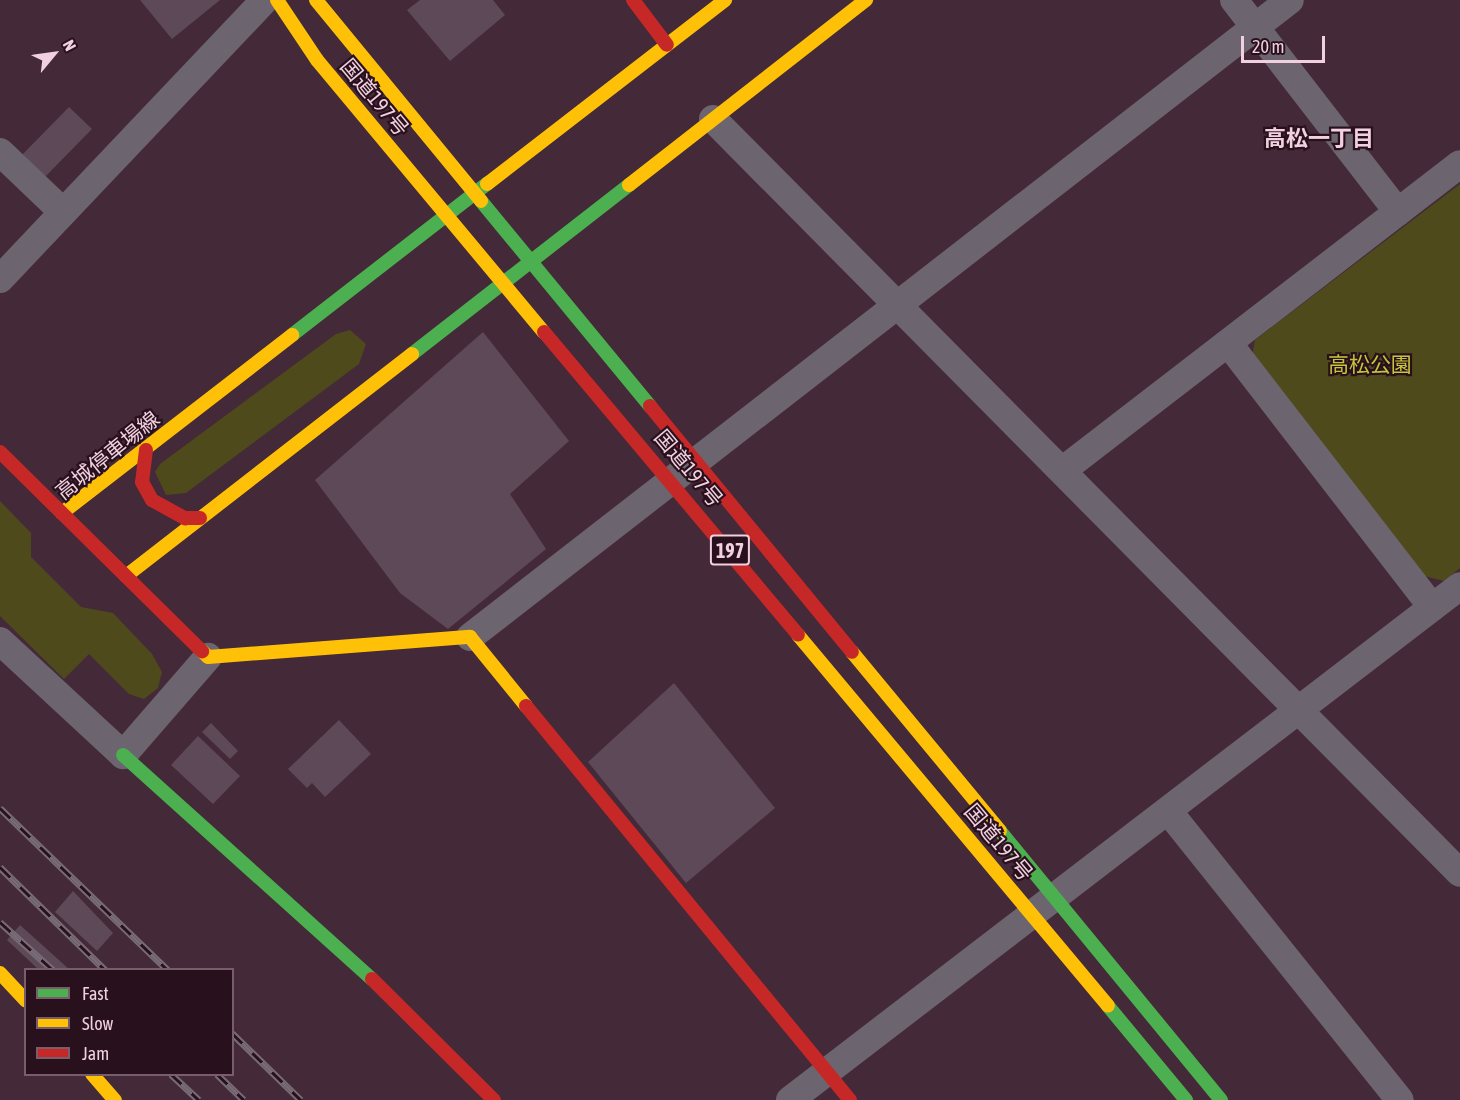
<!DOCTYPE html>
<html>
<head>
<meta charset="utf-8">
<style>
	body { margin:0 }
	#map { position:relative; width:1460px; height:1100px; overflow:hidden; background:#442938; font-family:"Asap Condensed","Noto Sans JP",sans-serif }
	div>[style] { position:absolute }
	.green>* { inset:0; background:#4e4a1b }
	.building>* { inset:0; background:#5e4958 }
	.street>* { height:28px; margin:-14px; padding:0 14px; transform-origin:14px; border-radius:14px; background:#6c646e }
	.fast>* { height:14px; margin:-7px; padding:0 7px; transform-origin:7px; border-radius:7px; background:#4caf50 }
	.slow>* { height:14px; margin:-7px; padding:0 7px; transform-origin:7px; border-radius:7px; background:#ffc107 }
	.jam>* { height:14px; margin:-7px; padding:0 7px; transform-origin:7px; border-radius:7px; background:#c62828 }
	.rail>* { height:7px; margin-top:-3.5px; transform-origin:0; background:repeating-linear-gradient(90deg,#28111d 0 14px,#776b76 0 28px); box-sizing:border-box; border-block:2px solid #776b76 }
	span { translate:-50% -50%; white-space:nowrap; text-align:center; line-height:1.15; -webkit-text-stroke:4.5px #28111d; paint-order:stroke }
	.shield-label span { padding:2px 4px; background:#28111d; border:2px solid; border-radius:4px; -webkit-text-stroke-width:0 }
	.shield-label { font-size:20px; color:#f1d0df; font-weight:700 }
	.street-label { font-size:21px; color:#f1d0df }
	.park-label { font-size:21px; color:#c7c539 }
	.neighbourhood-label { font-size:22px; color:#f1d0df; font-weight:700 }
	.legend { position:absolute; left:24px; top:968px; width:210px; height:108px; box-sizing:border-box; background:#28111d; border:2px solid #785d6b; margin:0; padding:8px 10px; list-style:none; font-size:18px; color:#f1d0df }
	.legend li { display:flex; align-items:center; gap:12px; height:30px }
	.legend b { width:30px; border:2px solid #785d6b }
	.north { position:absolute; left:24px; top:24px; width:60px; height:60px; -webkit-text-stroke:4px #28111d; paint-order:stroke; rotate:61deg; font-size:16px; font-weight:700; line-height:24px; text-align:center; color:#f1d0df }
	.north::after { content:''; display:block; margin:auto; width:21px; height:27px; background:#f1d0df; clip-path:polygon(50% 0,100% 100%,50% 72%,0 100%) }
	.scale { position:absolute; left:1241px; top:36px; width:84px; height:27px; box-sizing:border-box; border:3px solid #f1d0df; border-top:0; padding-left:8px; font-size:18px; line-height:21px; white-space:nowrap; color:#f1d0df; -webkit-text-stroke:4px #28111d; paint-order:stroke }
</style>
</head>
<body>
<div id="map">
	<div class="green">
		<div style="clip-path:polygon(1460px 184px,1460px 568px,1444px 581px,1424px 576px,1252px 356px,1255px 340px)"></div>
		<div style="clip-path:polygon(350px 330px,366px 344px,359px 364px,186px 493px,166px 495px,155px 472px,160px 464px,336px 334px)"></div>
		<div style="clip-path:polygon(0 501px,31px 533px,31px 557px,81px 607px,113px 613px,152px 654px,162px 672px,158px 688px,144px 699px,129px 694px,89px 654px,64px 679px,0 616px)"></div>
	</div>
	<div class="building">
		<div style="clip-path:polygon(140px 0,220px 0,172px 39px)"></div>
		<div style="clip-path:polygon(420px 0,493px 0,505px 15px,450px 61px,407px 10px)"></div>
		<div style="clip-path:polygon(69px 107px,92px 129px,41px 181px,18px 159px)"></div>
		<div style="clip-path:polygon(483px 332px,569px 441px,510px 494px,546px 549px,448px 629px,400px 593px,315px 480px)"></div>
		<div style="clip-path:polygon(674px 683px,775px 808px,686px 883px,588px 762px)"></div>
		<div style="clip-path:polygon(339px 720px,371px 754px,325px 797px,312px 783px,307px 788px,288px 769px)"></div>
		<div style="clip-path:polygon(211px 723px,238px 751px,230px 759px,202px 732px)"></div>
		<div style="clip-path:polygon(198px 736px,240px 776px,213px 804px,171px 765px)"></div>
		<div style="clip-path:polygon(73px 891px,113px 933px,97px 951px,55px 912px)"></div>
		<div style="clip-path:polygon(20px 925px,70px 970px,39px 970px,7px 940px)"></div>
	</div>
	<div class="street">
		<div style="left:1234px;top:0;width:268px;rotate:52.3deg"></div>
		<div style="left:713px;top:119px;width:1061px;rotate:45.27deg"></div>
		<div style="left:0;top:152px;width:87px;rotate:43.6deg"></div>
		<div style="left:0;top:279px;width:385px;rotate:-46.5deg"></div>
		<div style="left:1228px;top:343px;width:334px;rotate:52.3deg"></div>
		<div style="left:1063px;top:470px;width:501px;rotate:-37.62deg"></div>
		<div style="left:470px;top:637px;width:1038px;rotate:-37.84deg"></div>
		<div style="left:0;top:641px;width:168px;rotate:42.8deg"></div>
		<div style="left:123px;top:755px;width:130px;rotate:-49.1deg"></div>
		<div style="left:1169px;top:812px;width:369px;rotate:51.3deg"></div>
		<div style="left:790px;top:1100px;width:844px;rotate:-37.49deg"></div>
	</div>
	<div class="fast">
		<div style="left:481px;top:201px;width:266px;rotate:50.5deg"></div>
		<div style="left:292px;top:335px;width:247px;rotate:-37.8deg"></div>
		<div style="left:412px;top:354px;width:275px;rotate:-37.9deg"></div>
		<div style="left:123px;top:755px;width:335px;rotate:42deg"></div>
		<div style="left:1000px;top:831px;width:348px;rotate:50.6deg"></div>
		<div style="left:1108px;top:1006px;width:122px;rotate:50.3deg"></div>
	</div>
	<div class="slow">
		<div style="left:277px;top:0;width:72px;rotate:56.3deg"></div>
		<div style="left:317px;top:60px;width:354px;rotate:50.2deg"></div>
		<div style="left:316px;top:0;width:260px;rotate:50.6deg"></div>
		<div style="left:487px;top:184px;width:301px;rotate:-37.7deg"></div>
		<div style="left:629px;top:185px;width:301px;rotate:-38deg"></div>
		<div style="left:62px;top:513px;width:291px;rotate:-37.7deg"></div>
		<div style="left:126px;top:576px;width:362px;rotate:-37.8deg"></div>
		<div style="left:798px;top:635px;width:483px;rotate:50.1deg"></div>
		<div style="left:202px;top:651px;width:8px;rotate:45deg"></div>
		<div style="left:208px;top:657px;width:263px;rotate:-4.4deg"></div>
		<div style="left:470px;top:637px;width:89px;rotate:50.9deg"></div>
		<div style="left:852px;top:652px;width:232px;rotate:50.4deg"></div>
		<div style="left:0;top:973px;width:38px;rotate:47deg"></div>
		<div style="left:92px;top:1074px;width:35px;rotate:49deg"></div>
	</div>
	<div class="jam">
		<div style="left:633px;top:0;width:56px;rotate:52.9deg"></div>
		<div style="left:544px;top:332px;width:395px;rotate:50deg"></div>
		<div style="left:650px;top:406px;width:318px;rotate:50.6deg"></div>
		<div style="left:146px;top:450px;width:32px;rotate:97deg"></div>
		<div style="left:142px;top:482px;width:21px;rotate:61deg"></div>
		<div style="left:152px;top:500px;width:38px;rotate:29deg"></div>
		<div style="left:185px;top:518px;width:15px"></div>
		<div style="left:0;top:452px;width:284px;rotate:44.6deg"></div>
		<div style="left:526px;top:706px;width:510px;rotate:50.57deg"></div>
		<div style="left:372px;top:979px;width:172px;rotate:44.8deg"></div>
	</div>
	<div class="rail">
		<div style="left:0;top:808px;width:233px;rotate:44deg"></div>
		<div style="left:0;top:867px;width:147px;rotate:44.4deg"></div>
		<div style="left:0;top:922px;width:72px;rotate:42.2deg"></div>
		<div style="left:232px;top:1033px;width:96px;rotate:44.2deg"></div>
		<div style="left:171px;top:1074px;width:38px;rotate:43deg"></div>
		<div style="left:217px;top:1074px;width:37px;rotate:44deg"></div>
	</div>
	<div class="shield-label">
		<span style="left:730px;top:550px">197</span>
	</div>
	<div class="street-label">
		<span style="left:375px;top:97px;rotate:50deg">国道197号</span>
		<span style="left:107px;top:455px;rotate:-39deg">高城停車場線</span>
		<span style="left:689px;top:468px;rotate:50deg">国道197号</span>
		<span style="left:999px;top:842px;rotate:50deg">国道197号</span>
	</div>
	<div class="park-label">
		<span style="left:1370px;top:364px">高松公園</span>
	</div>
	<div class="neighbourhood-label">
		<span style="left:1319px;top:139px">高松一丁目</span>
	</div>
	<ul class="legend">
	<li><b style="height:8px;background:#4caf50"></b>Fast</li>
	<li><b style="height:8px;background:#ffc107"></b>Slow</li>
	<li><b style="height:8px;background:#c62828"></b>Jam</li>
	</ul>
	<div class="north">N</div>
	<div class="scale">20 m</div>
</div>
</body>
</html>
